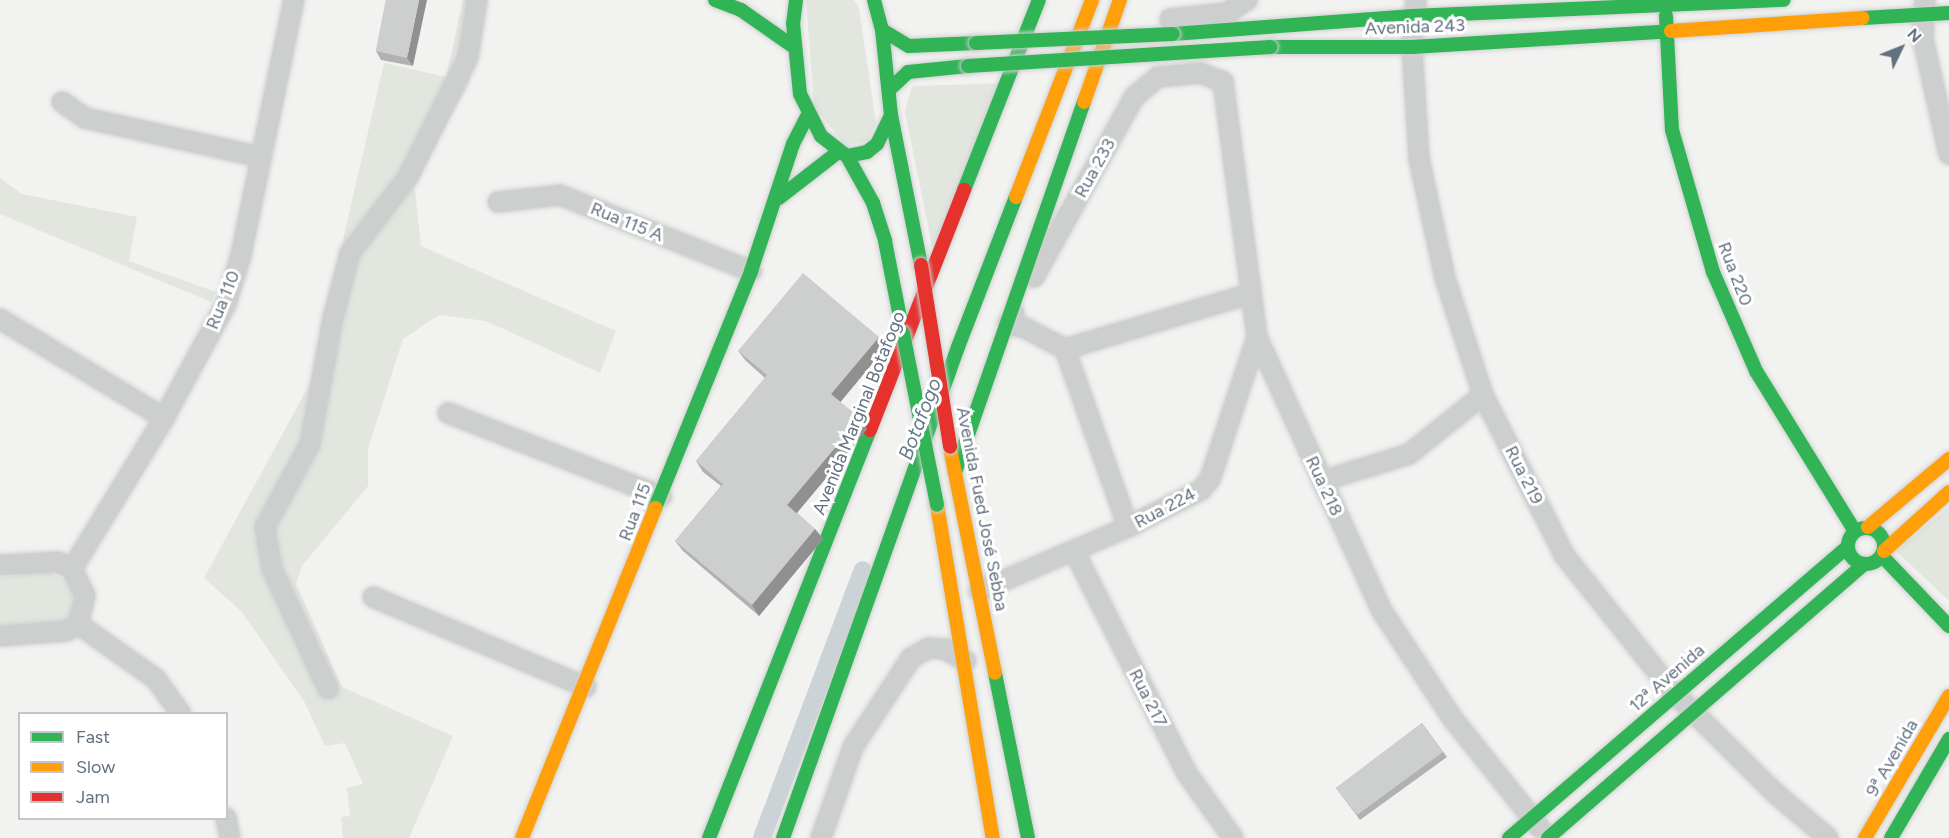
<!DOCTYPE html>
<html>
<head>
<meta charset="utf-8">
<style>
	body { margin:0 }
	#map { position:relative; width:1949px; height:838px; overflow:hidden; background:#f2f3f1; font-family:Figtree,sans-serif }
	div>[style] { position:absolute }
	.green>* { inset:0; background:#e2e6df }
	.canal>* { height:18px; margin:-9px; padding:0 9px; transform-origin:9px; border-radius:9px; background:#ccd3d6 }
	.roads { filter:drop-shadow(0 0 2px #cfd0d0) drop-shadow(0 0 2px #cfd0d0) }
	.street>* { height:20px; margin:-10px; padding:0 10px; transform-origin:10px; border-radius:10px; background:#cdcece }
	.fast>* { height:14px; margin:-7px; padding:0 7px; transform-origin:7px; border-radius:7px; background:#30b455 }
	.fast>.ring { margin:-7px; padding:0; box-sizing:content-box; background:none; border:14px solid #30b455; border-radius:50% }
	.slow>* { height:14px; margin:-7px; padding:0 7px; transform-origin:7px; border-radius:7px; background:#ff9f0a }
	.jam>* { height:14px; margin:-7px; padding:0 7px; transform-origin:7px; border-radius:7px; background:#e5322d }
	.bridges { filter:drop-shadow(0 0 2px #cfd0d0) drop-shadow(0 0 2px #cfd0d0) }
	.fast-bridge>* { height:14px; margin:-7px; padding:0 7px; transform-origin:7px; border-radius:7px; background:#30b455 }
	.jam-bridge>* { height:14px; margin:-7px; padding:0 7px; transform-origin:7px; border-radius:7px; background:#e5322d }
	.wall>* { inset:0; background:#b0b1b1 }
	.shaded-wall>* { inset:0; background:#909090 }
	.building>* { inset:0; background:#cdcece }
	span { translate:-50% -50%; white-space:nowrap; text-align:center; line-height:1.15; -webkit-text-stroke:6px #fff; paint-order:stroke }
	.street-label { font-size:18px; color:#637080 }
	.water-label { font-size:20px; color:#637985; font-style:italic }
	.legend { position:absolute; left:18px; top:712px; width:210px; height:108px; box-sizing:border-box; background:#fff; border:2px solid #c1c6cc; margin:0; padding:8px 10px; list-style:none; font-size:18px; color:#637080 }
	.legend li { display:flex; align-items:center; gap:12px; height:30px }
	.legend b { width:30px; border:2px solid #c1c6cc }
	.north { position:absolute; left:1871px; top:18px; width:60px; height:60px; -webkit-text-stroke:4px #fff; paint-order:stroke; rotate:47deg; font-size:16px; font-weight:700; line-height:24px; text-align:center; color:#637080 }
	.north::after { content:''; display:block; margin:auto; width:21px; height:27px; background:#637080; clip-path:polygon(50% 0,100% 100%,50% 72%,0 100%) }
</style>
</head>
<body>
<div id="map">
	<div class="green">
		<div style="clip-path:polygon(463px 0,486px 0,469px 85px,414px 180px,421px 246px,616px 331px,600px 373px,486px 321px,439px 315px,403px 339px,368px 449px,368px 486px,302px 566px,296px 584px,342px 687px,453px 736px,409px 838px,343px 838px,341px 817px,350px 816px,347px 788px,363px 784px,345px 743px,325px 746px,304px 701px,241px 611px,204px 578px,319px 367px,338px 261px,384px 63px,446px 77px)"></div>
		<div style="clip-path:polygon(806px 0,854px 0,859px 8px,876px 123px,868px 141px,845px 145px,814px 106px)"></div>
		<div style="clip-path:polygon(1008px 83px,935px 261px,905px 112px,912px 86px)"></div>
		<div style="clip-path:polygon(0 178px,22px 194px,137px 217px,129px 261px,216px 292px,211px 302px,0 214px)"></div>
		<div style="clip-path:polygon(1949px 507px,1949px 601px,1896px 551px)"></div>
		<div style="clip-path:polygon(49px 572px,66px 581px,74px 595px,71px 615px,58px 627px,0 627px,0 577px)"></div>
	</div>
	<div class="canal">
		<div style="left:762px;top:838px;width:286px;rotate:-69.4deg"></div>
	</div>
	<div class="roads">
		<div class="street">
			<div style="left:1416px;top:0;width:47px;rotate:94.9deg"></div>
			<div style="left:1412px;top:47px;width:112px;rotate:86.4deg"></div>
			<div style="left:1419px;top:159px;width:122px;rotate:77.7deg"></div>
			<div style="left:1445px;top:278px;width:123px;rotate:72deg"></div>
			<div style="left:1483px;top:395px;width:179px;rotate:63.1deg"></div>
			<div style="left:1564px;top:555px;width:178px;rotate:51.4deg"></div>
			<div style="left:1675px;top:694px;width:142px;rotate:44.7deg"></div>
			<div style="left:1776px;top:794px;width:68px;rotate:40.2deg"></div>
			<div style="left:1925px;top:0;width:39px;rotate:93deg"></div>
			<div style="left:1923px;top:39px;width:118px;rotate:77.3deg"></div>
			<div style="left:1170px;top:19px;width:57px;rotate:-6deg"></div>
			<div style="left:1227px;top:13px;width:24px;rotate:-33deg"></div>
			<div style="left:62px;top:102px;width:28px;rotate:35deg"></div>
			<div style="left:85px;top:118px;width:180px;rotate:12.5deg"></div>
			<div style="left:498px;top:202px;width:62px;rotate:-6.4deg"></div>
			<div style="left:560px;top:195px;width:206px;rotate:21.7deg"></div>
			<div style="left:1034px;top:277px;width:206px;rotate:-60.9deg"></div>
			<div style="left:1134px;top:97px;width:31px;rotate:-40deg"></div>
			<div style="left:1158px;top:77px;width:42px;rotate:-5.4deg"></div>
			<div style="left:1200px;top:73px;width:25px;rotate:21deg"></div>
			<div style="left:1223px;top:82px;width:257px;rotate:82.4deg"></div>
			<div style="left:1257px;top:337px;width:301px;rotate:65.5deg"></div>
			<div style="left:1382px;top:611px;width:129px;rotate:56.7deg"></div>
			<div style="left:1453px;top:719px;width:139px;rotate:51.4deg"></div>
			<div style="left:1014px;top:313px;width:13px;rotate:119deg"></div>
			<div style="left:1008px;top:324px;width:17px;rotate:13deg"></div>
			<div style="left:1025px;top:328px;width:45px;rotate:27.7deg"></div>
			<div style="left:0;top:319px;width:192px;rotate:31.1deg"></div>
			<div style="left:1065px;top:349px;width:192px;rotate:-16.6deg"></div>
			<div style="left:1065px;top:349px;width:189px;rotate:70.5deg"></div>
			<div style="left:448px;top:413px;width:229px;rotate:21.3deg"></div>
			<div style="left:1322px;top:481px;width:91px;rotate:-17.2deg"></div>
			<div style="left:1409px;top:454px;width:95px;rotate:-38.6deg"></div>
			<div style="left:1074px;top:551px;width:248px;rotate:63.1deg"></div>
			<div style="left:1186px;top:772px;width:81px;rotate:54.5deg"></div>
			<div style="left:0;top:565px;width:58px;rotate:-3deg"></div>
			<div style="left:58px;top:562px;width:16px;rotate:27deg"></div>
			<div style="left:72px;top:569px;width:30px;rotate:64deg"></div>
			<div style="left:85px;top:596px;width:29px;rotate:104deg"></div>
			<div style="left:78px;top:624px;width:14px;rotate:150deg"></div>
			<div style="left:66px;top:631px;width:66px;rotate:175.7deg"></div>
			<div style="left:72px;top:569px;width:177px;rotate:-58.6deg"></div>
			<div style="left:164px;top:418px;width:130px;rotate:-61.5deg"></div>
			<div style="left:226px;top:304px;width:51px;rotate:-73deg"></div>
			<div style="left:241px;top:255px;width:260px;rotate:-78.3deg"></div>
			<div style="left:979px;top:591px;width:162px;rotate:-23.2deg"></div>
			<div style="left:1128px;top:527px;width:82px;rotate:-26.9deg"></div>
			<div style="left:1201px;top:490px;width:14px;rotate:-51deg"></div>
			<div style="left:1210px;top:479px;width:150px;rotate:-71.7deg"></div>
			<div style="left:373px;top:597px;width:231px;rotate:22.9deg"></div>
			<div style="left:78px;top:624px;width:95px;rotate:35.2deg"></div>
			<div style="left:156px;top:679px;width:43px;rotate:54.5deg"></div>
			<div style="left:328px;top:689px;width:132px;rotate:-115deg"></div>
			<div style="left:272px;top:569px;width:43px;rotate:-99.5deg"></div>
			<div style="left:265px;top:527px;width:94px;rotate:-61.5deg"></div>
			<div style="left:310px;top:444px;width:128px;rotate:-79.7deg"></div>
			<div style="left:333px;top:318px;width:67px;rotate:-75.3deg"></div>
			<div style="left:350px;top:253px;width:96px;rotate:-52.7deg"></div>
			<div style="left:408px;top:177px;width:134px;rotate:-63.4deg"></div>
			<div style="left:468px;top:57px;width:58px;rotate:-81deg"></div>
			<div style="left:226px;top:818px;width:20px;rotate:79deg"></div>
			<div style="left:821px;top:838px;width:96px;rotate:-70.6deg"></div>
			<div style="left:853px;top:747px;width:106px;rotate:-56.9deg"></div>
			<div style="left:911px;top:658px;width:21px;rotate:-29deg"></div>
			<div style="left:929px;top:648px;width:16px;rotate:4deg"></div>
			<div style="left:945px;top:649px;width:24px;rotate:30deg"></div>
		</div>
		<div class="fast">
			<div style="left:715px;top:0;width:28px;rotate:21deg"></div>
			<div style="left:741px;top:10px;width:65px;rotate:34.9deg"></div>
			<div style="left:796px;top:0;width:23px;rotate:97deg"></div>
			<div style="left:793px;top:23px;width:71px;rotate:84.4deg"></div>
			<div style="left:800px;top:94px;width:47px;rotate:63.4deg"></div>
			<div style="left:821px;top:136px;width:33px;rotate:38deg"></div>
			<div style="left:847px;top:156px;width:20px;rotate:-11deg"></div>
			<div style="left:867px;top:152px;width:13px;rotate:-39deg"></div>
			<div style="left:877px;top:144px;width:32px;rotate:-64deg"></div>
			<div style="left:891px;top:115px;width:85px;rotate:-96deg"></div>
			<div style="left:882px;top:30px;width:31px;rotate:-105deg"></div>
			<div style="left:1666px;top:16px;width:114px;rotate:87deg"></div>
			<div style="left:1672px;top:130px;width:148px;rotate:73.9deg"></div>
			<div style="left:1713px;top:272px;width:108px;rotate:66.5deg"></div>
			<div style="left:1756px;top:371px;width:188px;rotate:58.3deg"></div>
			<div style="left:1863px;top:18px;width:86px;rotate:-3.3deg"></div>
			<div style="left:882px;top:30px;width:31px;rotate:31deg"></div>
			<div style="left:909px;top:46px;width:67px;rotate:-2.6deg"></div>
			<div style="left:1173px;top:34px;width:240px;rotate:-4.3deg"></div>
			<div style="left:1412px;top:16px;width:372px;rotate:-2.5deg"></div>
			<div style="left:1270px;top:47px;width:142px"></div>
			<div style="left:1412px;top:47px;width:259px;rotate:-3.5deg"></div>
			<div style="left:890px;top:89px;width:25px;rotate:-43deg"></div>
			<div style="left:908px;top:72px;width:60px;rotate:-5.7deg"></div>
			<div style="left:891px;top:115px;width:153px;rotate:78.7deg"></div>
			<div style="left:847px;top:156px;width:54px;rotate:61deg"></div>
			<div style="left:873px;top:203px;width:40px;rotate:72deg"></div>
			<div style="left:885px;top:241px;width:94px;rotate:78.9deg"></div>
			<div style="left:964px;top:190px;width:204px;rotate:-68.5deg"></div>
			<div style="left:779px;top:198px;width:75px;rotate:-37.9deg"></div>
			<div style="left:955px;top:472px;width:392px;rotate:-70.8deg"></div>
			<div style="left:655px;top:508px;width:256px;rotate:-67.9deg"></div>
			<div style="left:751px;top:271px;width:134px;rotate:-71.7deg"></div>
			<div style="left:793px;top:144px;width:31px;rotate:-63deg"></div>
			<div class="ring" style="left:1848px;top:528px;width:22px;height:22px"></div>
			<div style="left:1882px;top:556px;width:97px;rotate:46.3deg"></div>
			<div style="left:995px;top:673px;width:168px;rotate:78.7deg"></div>
			<div style="left:709px;top:838px;width:439px;rotate:-68.5deg"></div>
			<div style="left:783px;top:838px;width:521px;rotate:-70.38deg"></div>
			<div style="left:958px;top:347px;width:161px;rotate:-68.9deg"></div>
			<div style="left:1509px;top:838px;width:447px;rotate:-40.7deg"></div>
			<div style="left:1548px;top:838px;width:418px;rotate:-40.9deg"></div>
			<div style="left:1891px;top:838px;width:115px;rotate:-59.6deg"></div>
		</div>
		<div class="slow">
			<div style="left:1671px;top:31px;width:192px;rotate:-3.9deg"></div>
			<div style="left:1084px;top:102px;width:108px;rotate:-70.6deg"></div>
			<div style="left:1016px;top:197px;width:211px;rotate:-68.9deg"></div>
			<div style="left:951px;top:453px;width:224px;rotate:78.7deg"></div>
			<div style="left:937px;top:505px;width:338px;rotate:80.5deg"></div>
			<div style="left:1868px;top:527px;width:106px;rotate:-40deg"></div>
			<div style="left:1884px;top:551px;width:88px;rotate:-42.2deg"></div>
			<div style="left:522px;top:838px;width:356px;rotate:-68deg"></div>
			<div style="left:1865px;top:838px;width:165px;rotate:-59.4deg"></div>
		</div>
		<div class="jam">
			<div style="left:870px;top:430px;width:258px;rotate:-68.6deg"></div>
		</div>
	</div>
	<div class="bridges">
		<div class="fast-bridge">
			<div style="left:976px;top:43px;width:197px;rotate:-2.6deg"></div>
			<div style="left:968px;top:66px;width:303px;rotate:-3.6deg"></div>
			<div style="left:903px;top:333px;width:175px;rotate:78.8deg"></div>
		</div>
		<div class="jam-bridge">
			<div style="left:921px;top:265px;width:184px;rotate:80.9deg"></div>
		</div>
	</div>
	<div class="wall">
		<div style="clip-path:polygon(386px 0,413px 66px,381px 60px,376px 51px)"></div>
		<div style="clip-path:polygon(879px 337px,886px 347px,840px 402px,867px 429px,797px 513px,815px 529px,823px 539px,759px 616px,683px 551px,675px 541px,721px 486px,703px 472px,696px 461px,765px 378px,746px 361px,738px 351px)"></div>
		<div style="clip-path:polygon(1422px 723px,1447px 757px,1360px 820px,1336px 788px)"></div>
	</div>
	<div class="shaded-wall">
		<div style="clip-path:polygon(419px 0,427px 0,413px 66px,407px 58px)"></div>
		<div style="clip-path:polygon(879px 337px,886px 347px,838px 405px,831px 394px)"></div>
		<div style="clip-path:polygon(860px 418px,867px 429px,795px 515px,787px 505px)"></div>
		<div style="clip-path:polygon(815px 529px,823px 539px,759px 616px,752px 605px)"></div>
	</div>
	<div class="building">
		<div style="clip-path:polygon(386px 0,419px 0,407px 58px,376px 51px)"></div>
		<div style="clip-path:polygon(803px 273px,879px 337px,831px 394px,860px 418px,787px 505px,815px 529px,752px 605px,675px 541px,723px 484px,696px 461px,767px 375px,738px 351px)"></div>
		<div style="clip-path:polygon(1422px 723px,1443px 752px,1357px 815px,1336px 788px)"></div>
	</div>
	<div class="street-label">
		<span style="left:1415px;top:27px;rotate:-2deg">Avenida 243</span>
		<span style="left:1095px;top:168px;rotate:-61deg">Rua 233</span>
		<span style="left:627px;top:222px;rotate:22deg">Rua 115 A</span>
		<span style="left:1735px;top:274px;rotate:69deg">Rua 220</span>
		<span style="left:223px;top:300px;rotate:-68deg">Rua 110</span>
		<span style="left:859px;top:413px;rotate:-68deg">Avenida Marginal Botafogo</span>
		<span style="left:1524px;top:475px;rotate:63deg">Rua 219</span>
		<span style="left:1324px;top:486px;rotate:65deg">Rua 218</span>
		<span style="left:1165px;top:508px;rotate:-28deg">Rua 224</span>
		<span style="left:982px;top:509px;rotate:79deg">Avenida Fued José Sebba</span>
		<span style="left:635px;top:512px;rotate:-69deg">Rua 115</span>
		<span style="left:1667px;top:678px;rotate:-41deg">12ª Avenida</span>
		<span style="left:1148px;top:698px;rotate:63deg">Rua 217</span>
		<span style="left:1892px;top:758px;rotate:-60deg">9ª Avenida</span>
	</div>
	<div class="water-label">
		<span style="left:920px;top:419px;rotate:-69deg">Botafogo</span>
	</div>
	<ul class="legend">
	<li><b style="height:8px;background:#30b455"></b>Fast</li>
	<li><b style="height:8px;background:#ff9f0a"></b>Slow</li>
	<li><b style="height:8px;background:#e5322d"></b>Jam</li>
	</ul>
	<div class="north">N</div>
</div>
</body>
</html>
